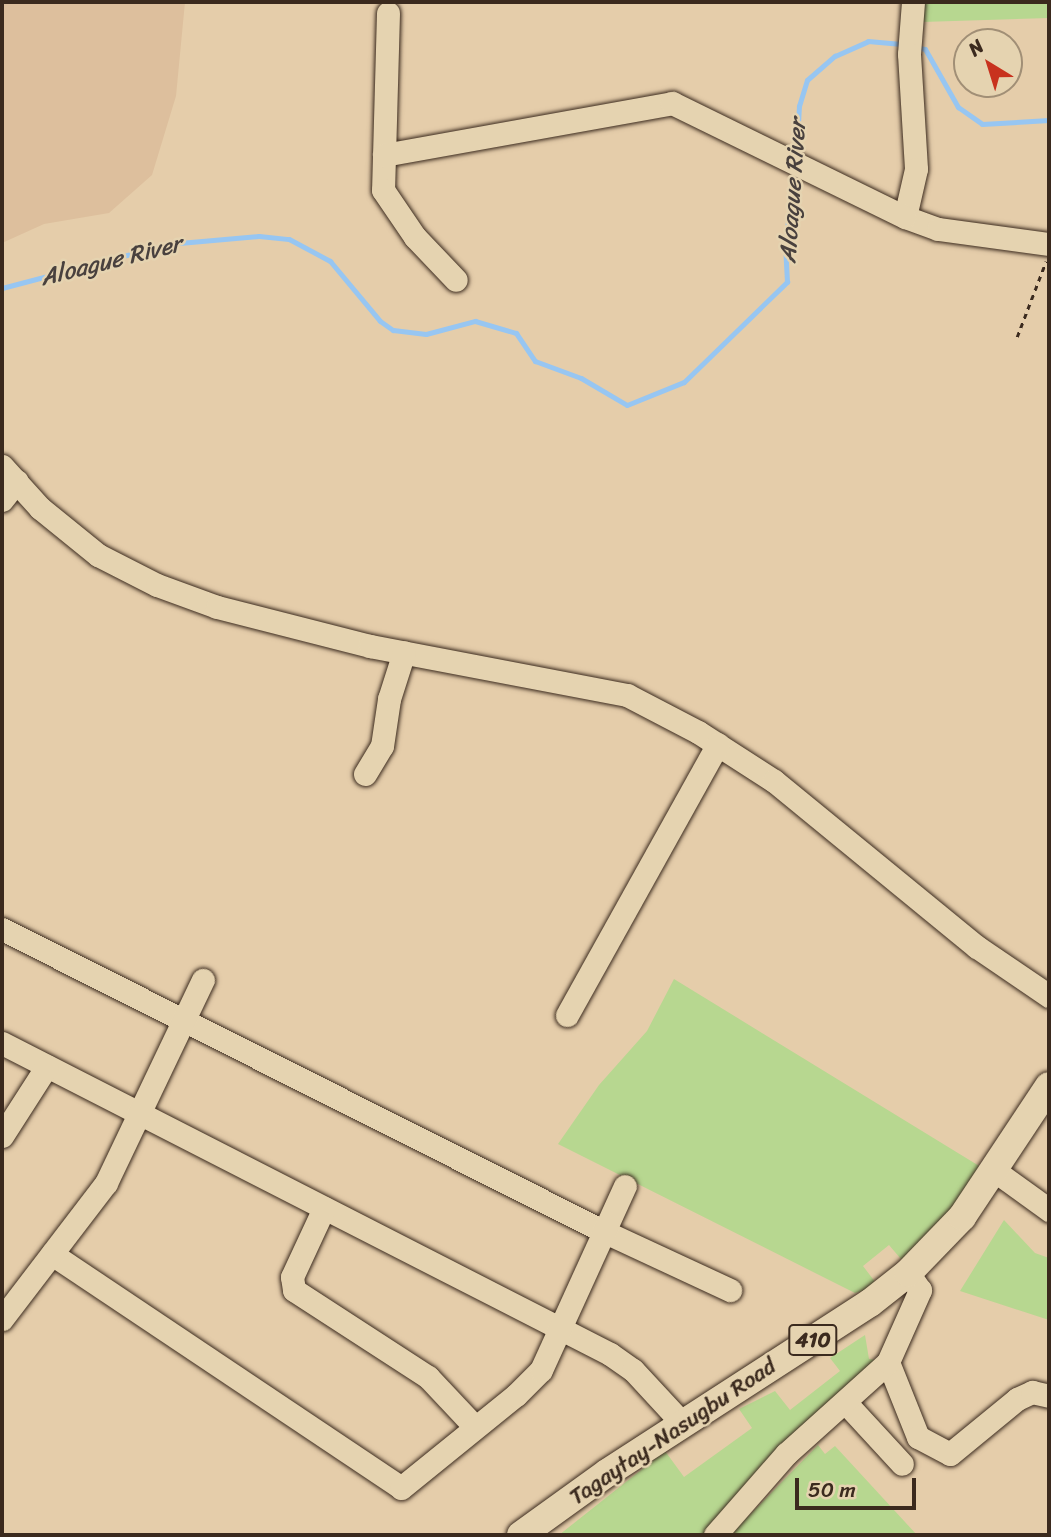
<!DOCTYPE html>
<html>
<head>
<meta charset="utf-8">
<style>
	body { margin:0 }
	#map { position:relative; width:1051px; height:1537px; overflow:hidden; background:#e5cdaa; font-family:Sriracha,sans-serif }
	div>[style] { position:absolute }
	.built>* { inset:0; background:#ddbf9d }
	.green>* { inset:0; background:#b7d790 }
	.stream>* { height:5px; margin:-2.5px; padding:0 2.5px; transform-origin:2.5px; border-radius:2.5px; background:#97c6f2 }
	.path>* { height:2.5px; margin-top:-1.25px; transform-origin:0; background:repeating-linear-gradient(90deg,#3b2a1e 0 5px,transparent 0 10px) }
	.roads { filter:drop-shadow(0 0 2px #3b2a1e) drop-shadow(0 0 2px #3b2a1e) }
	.minor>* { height:23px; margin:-11.5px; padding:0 11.5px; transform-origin:11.5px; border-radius:11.5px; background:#e5d3b0 }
	.major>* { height:28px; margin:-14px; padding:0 14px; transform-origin:14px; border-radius:14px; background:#e5d3b0 }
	span { translate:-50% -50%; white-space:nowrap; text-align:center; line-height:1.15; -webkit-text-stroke:5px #e5d3b0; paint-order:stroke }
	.shield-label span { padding:2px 5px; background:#e5d3b0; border:2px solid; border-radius:5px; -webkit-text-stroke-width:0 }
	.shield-label { font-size:21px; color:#3b2a1e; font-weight:700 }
	.street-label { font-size:23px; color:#3b2a1e }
	.water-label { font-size:24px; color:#49413e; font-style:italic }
	.frame { position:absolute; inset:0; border:4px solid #3b2a1e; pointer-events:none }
	.north { position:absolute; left:953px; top:28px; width:70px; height:70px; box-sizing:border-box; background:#e5d3b0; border:2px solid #a18f76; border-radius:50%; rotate:322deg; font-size:19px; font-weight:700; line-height:28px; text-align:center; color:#3b2a1e }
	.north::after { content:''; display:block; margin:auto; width:24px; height:32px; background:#c8321e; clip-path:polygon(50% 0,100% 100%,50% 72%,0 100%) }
	.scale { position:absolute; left:795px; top:1478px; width:121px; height:32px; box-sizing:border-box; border:4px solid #3b2a1e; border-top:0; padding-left:9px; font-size:21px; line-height:24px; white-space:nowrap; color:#3b2a1e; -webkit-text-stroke:5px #e5d3b0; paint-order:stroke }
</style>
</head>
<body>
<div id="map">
	<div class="built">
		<div style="clip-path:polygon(2px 2px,185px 2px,176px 96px,152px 175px,109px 213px,44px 224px,2px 243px)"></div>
	</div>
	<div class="green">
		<div style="clip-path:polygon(923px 2px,1049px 2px,1049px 18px,922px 22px)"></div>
		<div style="clip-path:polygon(674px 979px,989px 1172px,906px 1265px,889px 1245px,863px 1266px,879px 1287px,855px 1293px,558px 1144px,599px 1085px,647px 1031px)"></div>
		<div style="clip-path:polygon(1004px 1220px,1035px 1253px,1049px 1258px,1049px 1320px,960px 1291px)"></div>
		<div style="clip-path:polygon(865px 1335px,869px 1359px,883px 1361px,707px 1535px,559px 1535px,665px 1451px,684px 1477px,752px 1428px,739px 1409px,775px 1391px,790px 1410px,840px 1371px,830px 1358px)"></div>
		<div style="clip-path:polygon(818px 1445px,825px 1454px,835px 1446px,917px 1535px,730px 1535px)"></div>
	</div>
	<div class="stream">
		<div style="left:914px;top:47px;width:11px;rotate:10deg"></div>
		<div style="left:925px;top:49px;width:67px;rotate:60.4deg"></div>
		<div style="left:958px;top:107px;width:29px;rotate:35deg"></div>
		<div style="left:982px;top:124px;width:67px;rotate:-3.4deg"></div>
		<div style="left:796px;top:159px;width:53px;rotate:-86.8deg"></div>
		<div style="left:799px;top:106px;width:27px;rotate:-73deg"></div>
		<div style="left:807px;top:80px;width:37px;rotate:-41deg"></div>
		<div style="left:835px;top:56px;width:36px;rotate:-24deg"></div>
		<div style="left:868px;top:41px;width:36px;rotate:5deg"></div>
		<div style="left:2px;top:288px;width:172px;rotate:-14.8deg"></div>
		<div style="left:168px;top:244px;width:91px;rotate:-5deg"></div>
		<div style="left:259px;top:236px;width:30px;rotate:6deg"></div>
		<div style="left:289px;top:239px;width:47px;rotate:28.2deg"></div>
		<div style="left:330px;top:261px;width:78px;rotate:50.2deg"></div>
		<div style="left:380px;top:321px;width:16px;rotate:35deg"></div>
		<div style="left:393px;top:330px;width:33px;rotate:7deg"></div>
		<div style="left:426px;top:334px;width:51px;rotate:-14.9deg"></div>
		<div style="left:475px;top:321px;width:43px;rotate:16.3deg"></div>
		<div style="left:516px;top:333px;width:34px;rotate:56deg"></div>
		<div style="left:535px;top:361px;width:49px;rotate:20.3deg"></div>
		<div style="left:581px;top:378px;width:53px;rotate:30.4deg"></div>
		<div style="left:627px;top:405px;width:61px;rotate:-22deg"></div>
		<div style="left:684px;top:382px;width:144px;rotate:-44.2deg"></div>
		<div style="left:787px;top:282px;width:38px;rotate:-93deg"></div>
		<div style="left:785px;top:244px;width:77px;rotate:-82.5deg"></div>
	</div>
	<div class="path">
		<div style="left:1017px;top:337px;width:81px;rotate:-69.1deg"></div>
	</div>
	<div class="roads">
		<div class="minor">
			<div style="left:913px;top:2px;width:52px;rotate:94.4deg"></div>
			<div style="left:909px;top:54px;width:115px;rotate:86.5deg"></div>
			<div style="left:916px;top:169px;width:49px;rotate:102.9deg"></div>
			<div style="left:905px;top:217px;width:35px;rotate:20deg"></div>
			<div style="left:938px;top:229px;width:112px;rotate:7.7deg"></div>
			<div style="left:388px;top:13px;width:177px;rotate:91.6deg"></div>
			<div style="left:383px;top:190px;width:57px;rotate:55.8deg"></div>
			<div style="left:415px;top:237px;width:59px;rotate:46.4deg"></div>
			<div style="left:384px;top:155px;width:293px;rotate:-10.2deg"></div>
			<div style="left:672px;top:103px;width:259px;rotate:26.1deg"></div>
			<div style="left:2px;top:466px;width:57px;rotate:47.9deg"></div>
			<div style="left:40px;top:508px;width:75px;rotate:39deg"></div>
			<div style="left:98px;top:555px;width:66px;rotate:27deg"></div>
			<div style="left:157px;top:585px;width:64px;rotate:20.1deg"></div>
			<div style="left:217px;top:607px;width:158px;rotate:14.3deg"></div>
			<div style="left:370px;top:646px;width:262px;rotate:10.8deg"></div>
			<div style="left:627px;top:695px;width:80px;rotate:27.5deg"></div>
			<div style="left:698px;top:732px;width:90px;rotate:32.8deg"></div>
			<div style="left:774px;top:781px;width:262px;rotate:39.3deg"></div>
			<div style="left:977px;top:947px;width:87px;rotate:34.2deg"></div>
			<div style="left:2px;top:500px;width:24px;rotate:-52deg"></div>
			<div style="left:365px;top:774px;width:33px;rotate:-59deg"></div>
			<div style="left:382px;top:746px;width:48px;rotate:-81.5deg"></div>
			<div style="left:389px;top:699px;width:49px;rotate:-72.3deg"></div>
			<div style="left:2px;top:929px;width:675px;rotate:26.68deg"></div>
			<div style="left:605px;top:1232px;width:138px;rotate:24.9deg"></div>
			<div style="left:567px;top:1015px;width:310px;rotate:-60.9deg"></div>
			<div style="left:2px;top:1043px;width:683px;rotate:27.09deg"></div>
			<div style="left:610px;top:1354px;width:28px;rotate:35deg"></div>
			<div style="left:633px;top:1370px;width:72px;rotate:47.2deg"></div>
			<div style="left:2px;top:1136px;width:83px;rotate:-57.3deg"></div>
			<div style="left:995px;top:1171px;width:67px;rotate:35.8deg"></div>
			<div style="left:324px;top:1208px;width:76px;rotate:114.9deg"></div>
			<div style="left:292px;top:1277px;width:13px;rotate:81deg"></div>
			<div style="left:294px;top:1290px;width:160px;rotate:33deg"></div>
			<div style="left:428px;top:1377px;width:66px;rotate:46.8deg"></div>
			<div style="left:52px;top:1254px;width:420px;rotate:33.8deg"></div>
			<div style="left:401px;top:1488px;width:148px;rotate:-39deg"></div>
			<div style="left:516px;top:1395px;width:35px;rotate:-45deg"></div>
			<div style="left:541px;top:1370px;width:202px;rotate:-65.5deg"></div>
			<div style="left:2px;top:1319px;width:171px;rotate:-52.6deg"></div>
			<div style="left:106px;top:1183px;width:225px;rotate:-64.5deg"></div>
			<div style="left:888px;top:1362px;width:81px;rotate:68.2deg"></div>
			<div style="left:918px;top:1437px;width:36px;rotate:28deg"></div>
			<div style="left:950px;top:1454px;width:87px;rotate:-39.4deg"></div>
			<div style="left:1017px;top:1399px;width:17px;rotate:-25deg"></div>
			<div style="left:1032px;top:1392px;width:17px;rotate:13deg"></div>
			<div style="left:845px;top:1402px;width:84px;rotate:47.4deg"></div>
			<div style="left:715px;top:1535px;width:108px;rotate:-48.8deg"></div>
			<div style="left:786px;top:1454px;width:137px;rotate:-42deg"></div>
			<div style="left:888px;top:1362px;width:79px;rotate:-66deg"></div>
			<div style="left:920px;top:1290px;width:21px;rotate:-125deg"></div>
		</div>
		<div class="major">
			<div style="left:521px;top:1535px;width:106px;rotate:-35.8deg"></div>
			<div style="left:607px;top:1473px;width:313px;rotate:-32.9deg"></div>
			<div style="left:870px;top:1303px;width:48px;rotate:-38.3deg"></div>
			<div style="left:908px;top:1273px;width:78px;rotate:-46deg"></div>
			<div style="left:962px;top:1217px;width:157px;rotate:-56.4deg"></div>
		</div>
	</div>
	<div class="shield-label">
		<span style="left:813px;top:1340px">410</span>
	</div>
	<div class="street-label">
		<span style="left:673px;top:1432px;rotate:-34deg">Tagaytay-Nasugbu Road</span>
	</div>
	<div class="water-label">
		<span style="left:793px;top:191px;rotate:-86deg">Aloague River</span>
		<span style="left:111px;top:261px;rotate:-14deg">Aloague River</span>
	</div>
	<div class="frame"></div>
	<div class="north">N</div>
	<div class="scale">50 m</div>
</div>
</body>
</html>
